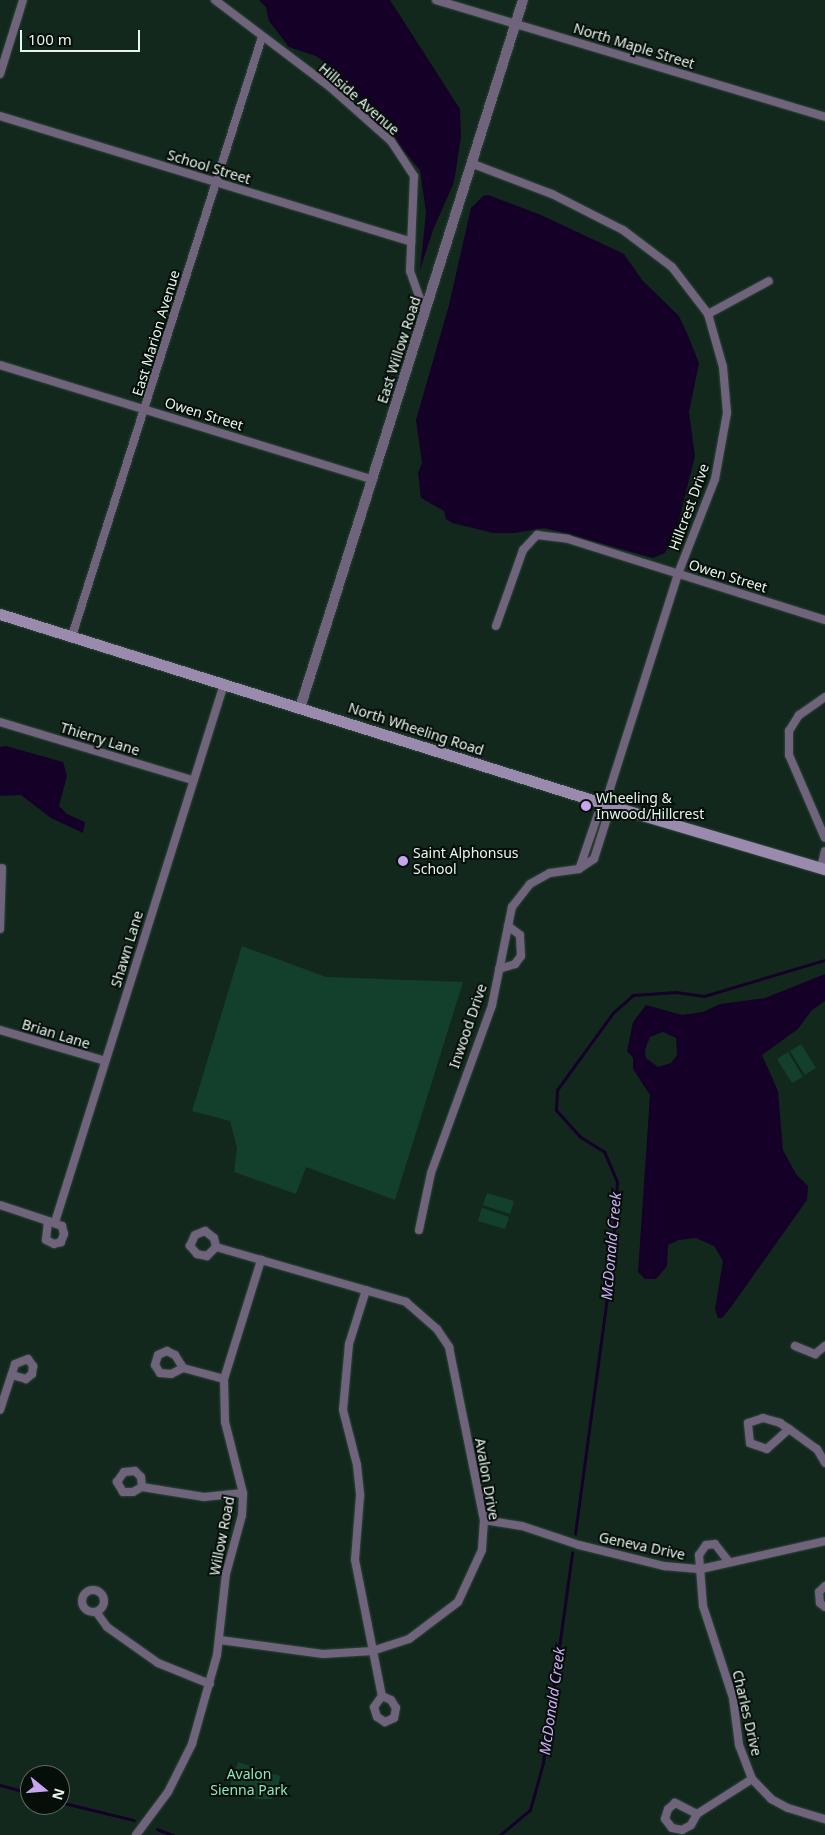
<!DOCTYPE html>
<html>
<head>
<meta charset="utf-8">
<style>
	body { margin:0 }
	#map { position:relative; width:825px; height:1835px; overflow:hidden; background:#12281d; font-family:"Noto Sans",sans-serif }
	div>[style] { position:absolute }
	.green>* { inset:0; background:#12402c }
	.water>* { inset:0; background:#150027 }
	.stream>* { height:2.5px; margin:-1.25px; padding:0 1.25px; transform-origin:1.25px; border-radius:1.25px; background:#150027 }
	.roads { filter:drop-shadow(0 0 1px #30453a) drop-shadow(0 0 1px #30453a) }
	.minor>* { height:8px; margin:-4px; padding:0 4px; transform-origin:4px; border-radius:4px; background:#6f647b }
	.minor>.ring { margin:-4px; padding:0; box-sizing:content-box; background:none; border:8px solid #6f647b; border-radius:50% }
	.tertiary>* { height:10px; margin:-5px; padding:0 5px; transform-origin:5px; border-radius:5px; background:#6f647b }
	.secondary>* { height:11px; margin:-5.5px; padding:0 5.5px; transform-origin:5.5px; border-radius:5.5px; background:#9a8aae }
	.dots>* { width:14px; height:14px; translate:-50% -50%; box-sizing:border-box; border:2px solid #060e09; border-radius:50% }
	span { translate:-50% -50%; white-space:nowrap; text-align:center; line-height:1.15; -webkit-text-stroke:4px #060e09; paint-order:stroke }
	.street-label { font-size:14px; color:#e8f5ee }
	.poi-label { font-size:14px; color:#e8f5ee }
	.left { translate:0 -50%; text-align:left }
	.park-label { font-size:14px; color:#8ce9b9 }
	.water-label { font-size:15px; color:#d0adf9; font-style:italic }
	.north { position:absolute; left:20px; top:1765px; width:50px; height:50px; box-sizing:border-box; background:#060e09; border:1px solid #606a65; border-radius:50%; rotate:107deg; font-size:14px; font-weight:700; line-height:20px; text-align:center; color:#e8f5ee }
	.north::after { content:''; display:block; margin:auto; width:18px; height:22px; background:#c8a6ef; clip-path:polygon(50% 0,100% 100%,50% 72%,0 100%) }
	.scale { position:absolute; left:20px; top:30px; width:120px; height:22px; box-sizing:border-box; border:2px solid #e8f5ee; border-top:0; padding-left:6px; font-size:15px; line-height:18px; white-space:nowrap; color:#e8f5ee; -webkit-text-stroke:4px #060e09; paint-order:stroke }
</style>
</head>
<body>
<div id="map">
	<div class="green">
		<div style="clip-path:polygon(242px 946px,326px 977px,463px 982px,395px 1200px,306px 1167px,296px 1194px,234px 1172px,237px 1148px,230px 1121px,192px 1111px)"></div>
		<div style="clip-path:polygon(801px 1044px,816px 1068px,805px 1075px,790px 1051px)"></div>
		<div style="clip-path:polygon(788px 1052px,803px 1077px,792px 1083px,777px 1059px)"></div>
		<div style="clip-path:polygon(487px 1193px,514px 1201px,510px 1214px,483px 1205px)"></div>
		<div style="clip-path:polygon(482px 1208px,509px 1217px,505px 1229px,478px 1221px)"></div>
		<div style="clip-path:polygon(238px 1762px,280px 1776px,278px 1792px,271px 1799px,258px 1799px,240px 1795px,229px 1788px)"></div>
	</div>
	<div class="water">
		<div style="clip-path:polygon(259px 0,390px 0,460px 109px,461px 137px,454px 182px,433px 230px,420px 270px,426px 212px,420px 170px,331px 67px,316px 56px,289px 47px,269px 21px,266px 7px)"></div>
		<div style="clip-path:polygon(488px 195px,541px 215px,624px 254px,642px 280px,679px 316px,689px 338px,699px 363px,689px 412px,695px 456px,677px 528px,665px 553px,653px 558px,545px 528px,514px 533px,493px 533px,452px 523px,446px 519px,444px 511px,421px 498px,418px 473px,422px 463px,416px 420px,449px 305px,471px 208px,483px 196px)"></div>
		<div style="clip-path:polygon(6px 746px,63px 762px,67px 776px,59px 806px,67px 814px,85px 822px,83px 833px,51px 818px,21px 795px,0 796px,0 747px)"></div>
		<div style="clip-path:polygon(evenodd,825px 974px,825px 1001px,812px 1010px,798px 1029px,762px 1055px,778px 1091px,783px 1150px,796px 1174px,808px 1186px,807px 1200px,731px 1307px,722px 1318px,718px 1318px,715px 1309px,723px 1261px,714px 1246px,696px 1238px,679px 1240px,668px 1245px,667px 1266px,656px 1279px,645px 1279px,638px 1272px,650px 1095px,633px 1069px,633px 1058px,627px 1051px,633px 1022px,646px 1005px,682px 1015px,703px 1012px,720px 1004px,765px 998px,825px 974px,663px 1032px,676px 1038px,677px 1055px,671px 1063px,658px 1067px,646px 1058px,645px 1050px,650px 1037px,663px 1032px)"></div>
	</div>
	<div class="stream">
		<div style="left:575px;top:1534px;width:275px;rotate:-82.3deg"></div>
		<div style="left:612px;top:1261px;width:79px;rotate:-86.4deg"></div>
		<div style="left:617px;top:1182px;width:33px;rotate:-113deg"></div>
		<div style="left:604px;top:1152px;width:28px;rotate:-148deg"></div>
		<div style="left:580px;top:1137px;width:36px;rotate:-132deg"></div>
		<div style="left:556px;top:1110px;width:20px;rotate:-87deg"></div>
		<div style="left:557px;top:1090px;width:95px;rotate:-54deg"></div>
		<div style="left:613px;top:1013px;width:27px;rotate:-42deg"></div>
		<div style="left:633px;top:995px;width:43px;rotate:-4deg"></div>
		<div style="left:676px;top:992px;width:28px;rotate:8deg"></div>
		<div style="left:704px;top:996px;width:126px;rotate:-16.6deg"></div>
		<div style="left:0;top:1785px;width:31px;rotate:15deg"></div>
		<div style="left:60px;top:1802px;width:76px;rotate:13.7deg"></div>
		<div style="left:157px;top:1829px;width:17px;rotate:21deg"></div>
		<div style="left:500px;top:1835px;width:39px;rotate:-40deg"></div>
		<div style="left:530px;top:1810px;width:49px;rotate:-74.5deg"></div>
		<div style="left:543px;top:1763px;width:212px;rotate:-82.1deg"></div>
	</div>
	<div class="roads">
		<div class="minor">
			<div style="left:215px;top:0;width:144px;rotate:37.1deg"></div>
			<div style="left:330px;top:87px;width:81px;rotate:41.5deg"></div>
			<div style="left:391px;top:141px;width:42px;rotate:56.7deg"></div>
			<div style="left:414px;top:176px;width:95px;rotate:92.4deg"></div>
			<div style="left:410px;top:271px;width:45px;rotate:70.3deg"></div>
			<div style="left:436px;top:0;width:406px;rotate:16.7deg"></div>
			<div style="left:0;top:74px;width:77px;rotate:-72.7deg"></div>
			<div style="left:0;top:116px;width:430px;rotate:17deg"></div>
			<div style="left:473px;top:164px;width:85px;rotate:20.8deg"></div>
			<div style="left:552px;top:194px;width:80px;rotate:26.9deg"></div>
			<div style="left:623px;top:230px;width:61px;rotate:37.1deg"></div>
			<div style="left:672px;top:267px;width:59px;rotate:52.5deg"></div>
			<div style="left:708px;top:314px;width:55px;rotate:74.2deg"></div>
			<div style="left:723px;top:367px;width:46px;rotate:85deg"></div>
			<div style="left:727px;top:413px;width:67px;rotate:100.3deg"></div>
			<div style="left:715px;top:479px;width:102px;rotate:111.3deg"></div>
			<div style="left:678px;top:574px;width:241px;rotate:107.6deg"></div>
			<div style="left:605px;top:804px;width:12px;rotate:125deg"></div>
			<div style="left:598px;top:814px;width:56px;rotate:108.8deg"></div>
			<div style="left:708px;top:314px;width:69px;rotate:-28.4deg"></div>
			<div style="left:0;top:365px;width:388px;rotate:17.1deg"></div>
			<div style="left:496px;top:626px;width:81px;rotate:-70.4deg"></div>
			<div style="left:523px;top:550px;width:21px;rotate:-47deg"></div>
			<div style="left:537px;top:535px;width:31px;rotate:7deg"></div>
			<div style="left:568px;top:539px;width:269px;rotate:17.5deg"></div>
			<div style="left:72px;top:636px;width:628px;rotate:-72.4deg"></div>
			<div style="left:825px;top:697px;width:32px;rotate:145deg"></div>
			<div style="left:799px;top:715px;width:19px;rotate:122deg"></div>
			<div style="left:789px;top:731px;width:24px;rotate:90deg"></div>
			<div style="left:789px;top:755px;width:90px;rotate:66.6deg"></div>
			<div style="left:0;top:722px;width:201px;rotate:16.8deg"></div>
			<div style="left:821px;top:868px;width:17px;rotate:-77deg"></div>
			<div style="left:0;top:929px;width:61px;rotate:-88.1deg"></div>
			<div style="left:499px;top:969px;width:17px;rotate:-17deg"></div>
			<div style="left:515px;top:964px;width:10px;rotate:-53deg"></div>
			<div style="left:521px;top:956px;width:21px;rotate:-93deg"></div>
			<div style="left:520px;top:935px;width:15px;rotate:-143deg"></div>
			<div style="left:0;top:1030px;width:109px;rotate:16.4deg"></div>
			<div style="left:0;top:1205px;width:51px;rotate:18.4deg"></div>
			<div style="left:48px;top:1221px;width:15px;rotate:20deg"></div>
			<div style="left:62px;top:1226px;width:8px;rotate:76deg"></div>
			<div style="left:64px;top:1234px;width:9px;rotate:111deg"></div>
			<div style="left:61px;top:1242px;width:7px;rotate:164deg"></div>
			<div style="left:54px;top:1244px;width:9px;rotate:-153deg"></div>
			<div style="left:46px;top:1240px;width:19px;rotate:-84deg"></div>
			<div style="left:55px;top:1222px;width:564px;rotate:-72.56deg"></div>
			<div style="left:419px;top:1230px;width:58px;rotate:-78.1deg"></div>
			<div style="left:431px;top:1173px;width:179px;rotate:-70deg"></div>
			<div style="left:492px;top:1005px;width:100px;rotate:-78.5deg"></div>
			<div style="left:512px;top:907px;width:29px;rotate:-52deg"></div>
			<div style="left:530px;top:884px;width:23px;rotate:-29deg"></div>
			<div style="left:550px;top:873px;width:29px;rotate:-8deg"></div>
			<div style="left:579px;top:869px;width:18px;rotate:-34deg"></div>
			<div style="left:594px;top:859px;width:43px;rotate:-72.4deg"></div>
			<div style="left:607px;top:818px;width:14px;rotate:-98deg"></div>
			<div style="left:205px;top:1231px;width:11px;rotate:38deg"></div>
			<div style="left:214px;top:1238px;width:9px;rotate:77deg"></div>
			<div style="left:216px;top:1247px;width:13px;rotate:135deg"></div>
			<div style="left:207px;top:1256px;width:10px;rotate:-169deg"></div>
			<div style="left:197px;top:1254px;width:11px;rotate:-131deg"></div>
			<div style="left:190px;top:1246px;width:12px;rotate:-66deg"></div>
			<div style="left:195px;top:1235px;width:11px;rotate:-22deg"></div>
			<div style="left:216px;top:1247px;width:198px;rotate:16.1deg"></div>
			<div style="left:406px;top:1302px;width:41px;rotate:41.1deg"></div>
			<div style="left:437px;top:1329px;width:22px;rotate:56deg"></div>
			<div style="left:449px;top:1347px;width:177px;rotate:78.6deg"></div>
			<div style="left:484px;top:1520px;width:30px;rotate:94deg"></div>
			<div style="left:482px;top:1550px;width:57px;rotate:114.8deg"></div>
			<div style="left:458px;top:1602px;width:61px;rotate:142.9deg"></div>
			<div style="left:409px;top:1639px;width:38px;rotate:162deg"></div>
			<div style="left:373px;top:1651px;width:50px;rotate:176.6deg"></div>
			<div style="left:323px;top:1654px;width:104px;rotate:-172.3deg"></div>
			<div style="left:366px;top:1290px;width:57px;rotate:107.5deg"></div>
			<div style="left:349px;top:1344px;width:66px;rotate:95.2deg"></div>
			<div style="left:343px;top:1410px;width:57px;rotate:75.7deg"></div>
			<div style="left:357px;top:1465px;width:31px;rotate:84deg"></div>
			<div style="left:360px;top:1496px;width:64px;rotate:94.5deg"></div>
			<div style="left:355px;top:1560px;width:139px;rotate:78.8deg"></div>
			<div style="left:795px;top:1346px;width:22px;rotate:22deg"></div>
			<div style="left:815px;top:1354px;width:13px;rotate:-39deg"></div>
			<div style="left:167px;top:1351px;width:9px;rotate:27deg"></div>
			<div style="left:175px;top:1355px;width:15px;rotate:58deg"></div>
			<div style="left:183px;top:1368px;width:13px;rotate:153deg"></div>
			<div style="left:171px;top:1374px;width:11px;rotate:-175deg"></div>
			<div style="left:160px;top:1373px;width:9px;rotate:-122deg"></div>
			<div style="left:155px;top:1365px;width:10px;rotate:-73deg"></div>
			<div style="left:158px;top:1355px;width:10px;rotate:-24deg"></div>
			<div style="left:183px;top:1368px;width:42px;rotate:15deg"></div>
			<div style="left:0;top:1410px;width:48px;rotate:-71.9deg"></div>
			<div style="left:15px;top:1364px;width:14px;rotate:-21deg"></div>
			<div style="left:28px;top:1359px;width:9px;rotate:54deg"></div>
			<div style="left:33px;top:1366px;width:8px;rotate:97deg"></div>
			<div style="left:32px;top:1374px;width:8px;rotate:140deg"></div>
			<div style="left:26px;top:1379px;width:15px;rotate:-164deg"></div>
			<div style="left:789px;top:1429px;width:30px;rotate:138deg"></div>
			<div style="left:767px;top:1449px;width:18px;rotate:-161deg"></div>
			<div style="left:750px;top:1443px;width:20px;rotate:-96deg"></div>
			<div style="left:748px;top:1423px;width:16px;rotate:-18deg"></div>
			<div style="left:763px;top:1418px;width:18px;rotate:16deg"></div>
			<div style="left:780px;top:1423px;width:11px;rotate:34deg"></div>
			<div style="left:789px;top:1429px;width:34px;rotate:36deg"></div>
			<div style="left:817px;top:1449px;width:16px;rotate:60deg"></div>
			<div style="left:135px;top:1471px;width:8px;rotate:45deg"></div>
			<div style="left:141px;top:1477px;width:10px;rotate:84deg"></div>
			<div style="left:142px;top:1487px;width:10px;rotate:151deg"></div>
			<div style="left:133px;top:1492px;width:10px;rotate:180deg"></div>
			<div style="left:123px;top:1492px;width:12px;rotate:-121deg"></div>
			<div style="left:117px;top:1482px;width:12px;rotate:-55deg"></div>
			<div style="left:124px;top:1472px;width:11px;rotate:-5deg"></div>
			<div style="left:142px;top:1487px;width:63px;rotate:9.2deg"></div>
			<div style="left:204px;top:1497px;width:39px;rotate:-6deg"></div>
			<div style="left:484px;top:1520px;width:38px;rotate:9deg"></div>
			<div style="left:522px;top:1526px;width:60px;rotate:18.4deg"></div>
			<div style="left:579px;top:1545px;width:88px;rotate:13.9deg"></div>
			<div style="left:664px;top:1566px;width:37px;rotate:5deg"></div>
			<div style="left:701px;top:1569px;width:127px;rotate:-12.7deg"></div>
			<div style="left:729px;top:1562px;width:23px;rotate:-128deg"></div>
			<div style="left:715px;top:1544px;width:9px;rotate:174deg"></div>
			<div style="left:706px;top:1545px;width:12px;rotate:125deg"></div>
			<div style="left:699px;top:1555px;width:51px;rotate:85.5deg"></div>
			<div style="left:703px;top:1606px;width:97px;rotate:71.9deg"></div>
			<div style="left:733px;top:1698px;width:47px;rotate:82.7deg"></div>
			<div style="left:739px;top:1745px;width:36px;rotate:69deg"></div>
			<div style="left:752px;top:1779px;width:28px;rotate:46deg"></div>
			<div style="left:771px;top:1799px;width:19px;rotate:28deg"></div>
			<div style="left:788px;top:1808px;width:39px;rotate:17deg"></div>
			<div style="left:825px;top:1586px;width:8px;rotate:135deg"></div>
			<div style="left:819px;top:1592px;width:11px;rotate:85deg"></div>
			<div style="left:820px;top:1603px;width:6px;rotate:39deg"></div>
			<div class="ring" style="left:82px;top:1590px;width:14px;height:14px"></div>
			<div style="left:97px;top:1613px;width:17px;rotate:54deg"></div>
			<div style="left:107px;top:1627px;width:62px;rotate:35.2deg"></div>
			<div style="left:158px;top:1663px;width:56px;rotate:22deg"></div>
			<div style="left:382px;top:1696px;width:10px;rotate:24deg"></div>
			<div style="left:391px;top:1700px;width:9px;rotate:58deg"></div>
			<div style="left:396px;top:1708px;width:10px;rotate:101deg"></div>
			<div style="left:394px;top:1718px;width:10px;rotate:156deg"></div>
			<div style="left:385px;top:1722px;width:9px;rotate:-148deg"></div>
			<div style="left:377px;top:1717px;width:10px;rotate:-107deg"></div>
			<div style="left:374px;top:1707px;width:14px;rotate:-54deg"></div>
			<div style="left:697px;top:1814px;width:25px;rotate:-153deg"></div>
			<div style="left:675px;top:1803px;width:9px;rotate:139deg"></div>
			<div style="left:668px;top:1809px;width:10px;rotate:107deg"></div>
			<div style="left:665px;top:1819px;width:11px;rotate:52deg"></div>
			<div style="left:672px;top:1828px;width:10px;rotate:11deg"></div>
			<div style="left:682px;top:1830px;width:10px;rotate:-29deg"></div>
			<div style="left:691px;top:1825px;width:13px;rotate:-61deg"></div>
			<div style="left:697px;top:1814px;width:65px;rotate:-32.5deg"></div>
			<div style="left:136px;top:1835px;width:54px;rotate:-53.3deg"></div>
			<div style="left:168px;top:1792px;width:54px;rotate:-63.4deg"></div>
			<div style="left:192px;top:1744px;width:92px;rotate:-74.3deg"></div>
			<div style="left:217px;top:1655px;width:81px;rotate:-83.7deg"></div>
			<div style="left:226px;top:1574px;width:61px;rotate:-74.8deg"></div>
			<div style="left:242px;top:1515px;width:22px;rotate:-87deg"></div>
			<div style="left:243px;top:1493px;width:73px;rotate:-104.2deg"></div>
			<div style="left:225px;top:1422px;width:43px;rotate:-91.3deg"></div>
			<div style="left:224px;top:1379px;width:125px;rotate:-72.7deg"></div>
		</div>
		<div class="tertiary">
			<div style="left:300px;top:708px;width:742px;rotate:-72.52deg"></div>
		</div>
		<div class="secondary">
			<div style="left:0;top:614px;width:634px;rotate:17.43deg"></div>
			<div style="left:605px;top:804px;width:229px;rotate:16.5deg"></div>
		</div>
	</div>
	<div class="dots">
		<div style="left:586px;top:806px;background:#c8a6ef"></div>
		<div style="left:403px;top:861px;background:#c8a6ef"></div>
	</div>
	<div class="street-label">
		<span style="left:634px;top:46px;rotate:17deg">North Maple Street</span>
		<span style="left:359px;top:99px;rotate:41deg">Hillside Avenue</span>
		<span style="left:209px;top:167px;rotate:17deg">School Street</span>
		<span style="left:156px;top:333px;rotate:-73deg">East Marion Avenue</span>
		<span style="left:399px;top:350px;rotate:-72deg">East Willow Road</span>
		<span style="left:204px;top:414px;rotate:17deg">Owen Street</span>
		<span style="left:689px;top:507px;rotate:-70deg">Hillcrest Drive</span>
		<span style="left:728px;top:576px;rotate:17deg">Owen Street</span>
		<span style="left:416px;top:729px;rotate:18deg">North Wheeling Road</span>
		<span style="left:100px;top:739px;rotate:17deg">Thierry Lane</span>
		<span style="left:127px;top:949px;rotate:-73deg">Shawn Lane</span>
		<span style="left:468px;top:1026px;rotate:-71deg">Inwood Drive</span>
		<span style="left:56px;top:1034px;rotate:17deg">Brian Lane</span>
		<span style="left:487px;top:1479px;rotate:80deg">Avalon Drive</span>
		<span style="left:222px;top:1536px;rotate:-79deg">Willow Road</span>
		<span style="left:642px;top:1546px;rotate:12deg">Geneva Drive</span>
		<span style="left:747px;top:1713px;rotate:77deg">Charles Drive</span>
	</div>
	<div class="poi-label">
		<span class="left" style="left:596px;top:806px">Wheeling &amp;<br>Inwood/Hillcrest</span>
		<span class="left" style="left:413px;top:861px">Saint Alphonsus<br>School</span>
	</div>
	<div class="park-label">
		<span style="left:249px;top:1782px">Avalon<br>Sienna Park</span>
	</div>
	<div class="water-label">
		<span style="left:611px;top:1246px;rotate:-85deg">McDonald Creek</span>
		<span style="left:552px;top:1701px;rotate:-82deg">McDonald Creek</span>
	</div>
	<div class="north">N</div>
	<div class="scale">100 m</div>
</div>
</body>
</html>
